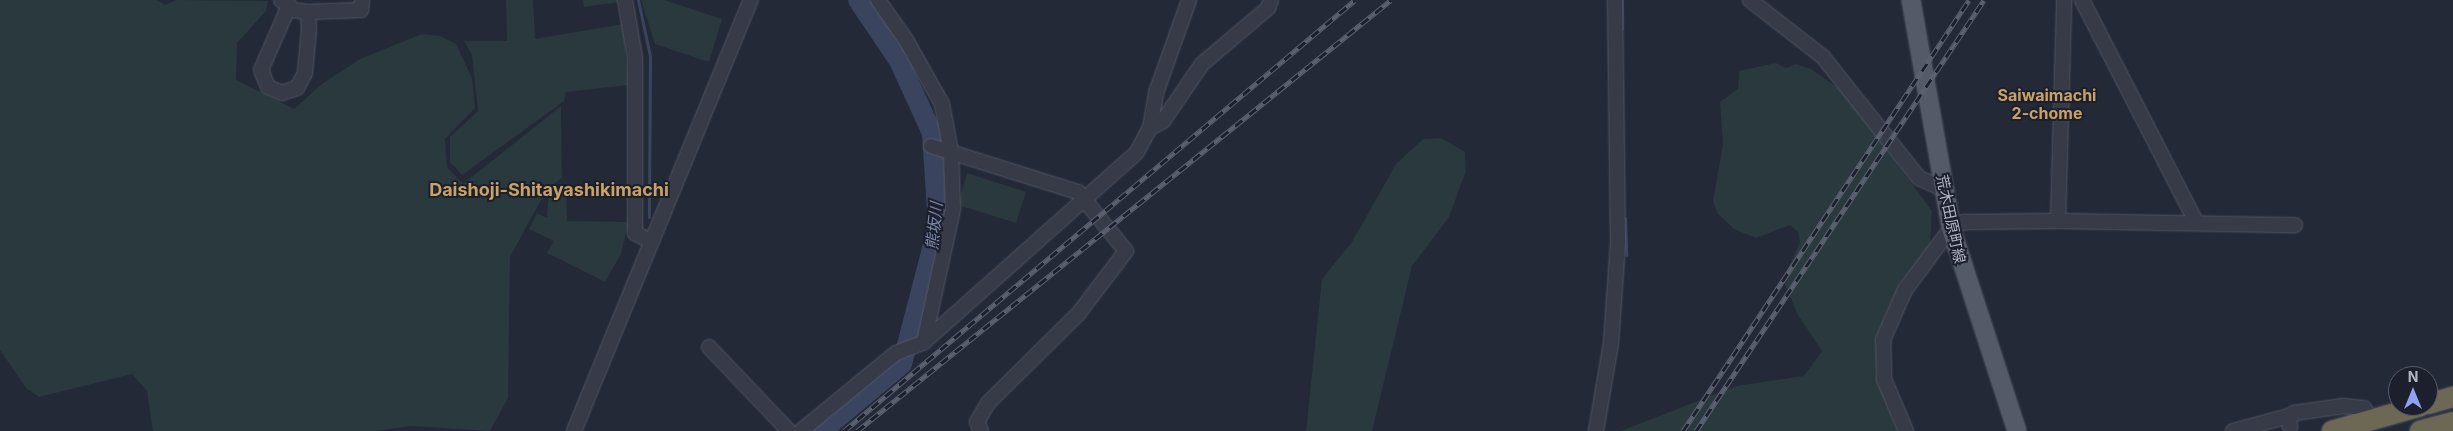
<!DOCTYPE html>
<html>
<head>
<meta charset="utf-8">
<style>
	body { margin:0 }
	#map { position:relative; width:2453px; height:431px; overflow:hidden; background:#232937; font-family:Inter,"Noto Sans JP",sans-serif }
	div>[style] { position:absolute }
	.green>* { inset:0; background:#29393d }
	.stream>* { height:3px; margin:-1.5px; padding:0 1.5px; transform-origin:1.5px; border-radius:1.5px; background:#3a445f }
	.river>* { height:20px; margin:-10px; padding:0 10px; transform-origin:10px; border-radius:10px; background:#3a445f }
	.roads { filter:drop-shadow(0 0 1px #525663) drop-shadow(0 0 1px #525663) }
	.minor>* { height:14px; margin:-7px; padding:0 7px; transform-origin:7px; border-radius:7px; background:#373b48 }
	.major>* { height:18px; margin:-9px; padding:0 9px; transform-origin:9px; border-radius:9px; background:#555a68 }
	.highway>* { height:20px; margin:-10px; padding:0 10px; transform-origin:10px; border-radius:10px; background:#6d6854 }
	.rail>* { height:5px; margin-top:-2.5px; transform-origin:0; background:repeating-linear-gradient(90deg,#1c202d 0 9px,#5b6171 0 18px); box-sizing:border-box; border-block:1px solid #5b6171 }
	span { translate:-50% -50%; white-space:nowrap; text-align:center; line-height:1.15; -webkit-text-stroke:4px #1c202d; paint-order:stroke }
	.street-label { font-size:15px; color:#b2b6c4 }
	.neighbourhood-label { font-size:16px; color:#caa167; font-weight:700 }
	.water-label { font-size:16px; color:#7c88aa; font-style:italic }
	.quarter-label { font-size:18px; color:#caa167; font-weight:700 }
	.north { position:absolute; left:2388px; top:366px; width:50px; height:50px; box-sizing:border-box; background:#1c202d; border:1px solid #585c69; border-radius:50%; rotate:0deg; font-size:14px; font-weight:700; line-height:20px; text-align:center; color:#b2b6c4 }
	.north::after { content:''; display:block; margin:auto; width:18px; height:22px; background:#8da3ee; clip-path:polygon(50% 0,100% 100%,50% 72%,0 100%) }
</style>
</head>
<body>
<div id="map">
	<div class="green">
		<div style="clip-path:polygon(0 0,157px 0,165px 5px,176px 0,268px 1px,266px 11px,237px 43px,236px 80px,294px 109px,322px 84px,360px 59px,422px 34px,440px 36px,456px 44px,472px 78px,475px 108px,445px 139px,447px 167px,463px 184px,561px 106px,562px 178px,547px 189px,510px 257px,508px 398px,490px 431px,411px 426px,375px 431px,153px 431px,147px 391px,132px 374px,39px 397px,26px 388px,0 350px)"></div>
		<div style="clip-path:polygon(506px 0,533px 0,535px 39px,623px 24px,628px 85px,566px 92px,564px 101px,462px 175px,450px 162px,450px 137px,478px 111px,472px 55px,464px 41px,507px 41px)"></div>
		<div style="clip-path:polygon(583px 0,619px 0,619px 2px,584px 7px)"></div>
		<div style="clip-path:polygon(641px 0,664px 0,722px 19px,709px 62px,655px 44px)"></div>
		<div style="clip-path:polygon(1776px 63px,1786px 68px,1796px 64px,1811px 69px,1844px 92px,1932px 211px,1930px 246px,1901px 282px,1876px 337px,1876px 373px,1897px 431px,1621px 431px,1736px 386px,1804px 376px,1822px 351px,1798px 315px,1783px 280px,1800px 242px,1798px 232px,1790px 225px,1756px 238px,1734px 229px,1718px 214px,1713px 201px,1723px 144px,1720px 102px,1738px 89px,1739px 71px)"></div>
		<div style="clip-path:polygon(1441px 138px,1465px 152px,1466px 171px,1449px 217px,1412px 266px,1372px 431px,1306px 431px,1322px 279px,1352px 242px,1396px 164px,1423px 139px)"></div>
		<div style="clip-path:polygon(967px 173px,1026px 192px,1016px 223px,958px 205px)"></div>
		<div style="clip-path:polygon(566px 183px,567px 221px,629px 222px,621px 254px,605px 282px,547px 253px,554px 241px,529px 229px,537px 213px,547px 218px,549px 191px)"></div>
	</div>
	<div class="stream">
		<div style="left:638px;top:0;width:57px;rotate:77.9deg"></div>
		<div style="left:650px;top:56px;width:161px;rotate:90.4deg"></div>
		<div style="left:1622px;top:0;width:29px;rotate:90deg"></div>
		<div style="left:1625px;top:218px;width:37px;rotate:88deg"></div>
	</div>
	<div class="river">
		<div style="left:822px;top:431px;width:104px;rotate:-39.9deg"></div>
		<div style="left:902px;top:364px;width:143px;rotate:-75.4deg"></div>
		<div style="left:938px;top:226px;width:93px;rotate:-93.7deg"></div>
		<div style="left:932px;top:133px;width:79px;rotate:-114.6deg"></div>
		<div style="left:899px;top:61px;width:73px;rotate:-123.9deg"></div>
	</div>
	<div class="roads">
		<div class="minor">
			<div style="left:281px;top:0;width:10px;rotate:37deg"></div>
			<div style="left:289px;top:6px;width:6px;rotate:45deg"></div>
			<div style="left:293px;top:10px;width:15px;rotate:8deg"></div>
			<div style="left:308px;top:12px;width:17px;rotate:87deg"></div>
			<div style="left:309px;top:29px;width:44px;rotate:95.2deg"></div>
			<div style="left:305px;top:73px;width:17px;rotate:118deg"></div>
			<div style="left:297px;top:88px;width:16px;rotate:162deg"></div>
			<div style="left:282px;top:93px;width:15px;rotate:-157deg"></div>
			<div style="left:268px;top:87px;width:18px;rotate:-112deg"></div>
			<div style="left:261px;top:70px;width:70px;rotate:-66.4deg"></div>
			<div style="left:625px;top:0;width:59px;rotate:80.2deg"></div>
			<div style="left:635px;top:58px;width:175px;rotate:90deg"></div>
			<div style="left:635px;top:233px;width:19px;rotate:28deg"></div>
			<div style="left:878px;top:0;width:49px;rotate:55deg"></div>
			<div style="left:906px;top:40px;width:73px;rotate:60.6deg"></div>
			<div style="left:942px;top:104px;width:49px;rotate:79.4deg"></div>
			<div style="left:951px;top:152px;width:57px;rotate:88deg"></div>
			<div style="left:953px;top:209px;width:136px;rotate:102.3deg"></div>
			<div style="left:1750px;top:0;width:93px;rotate:38deg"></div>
			<div style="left:1823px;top:57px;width:154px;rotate:51.6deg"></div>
			<div style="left:1919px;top:178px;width:27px;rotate:24deg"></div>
			<div style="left:2082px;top:0;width:250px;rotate:62.8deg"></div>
			<div style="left:308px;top:12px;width:53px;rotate:-2.2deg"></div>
			<div style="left:361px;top:10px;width:10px;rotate:-84deg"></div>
			<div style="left:1150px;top:128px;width:15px;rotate:-28deg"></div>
			<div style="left:1163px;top:121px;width:69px;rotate:-55.6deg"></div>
			<div style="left:1202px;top:64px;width:87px;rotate:-40.3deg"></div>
			<div style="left:1268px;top:8px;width:9px;rotate:-69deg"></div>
			<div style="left:931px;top:146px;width:154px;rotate:17.4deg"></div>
			<div style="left:1078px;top:192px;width:76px;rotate:50.9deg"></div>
			<div style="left:1126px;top:251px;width:78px;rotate:127.2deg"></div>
			<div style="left:1079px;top:313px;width:128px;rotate:135.3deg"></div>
			<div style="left:988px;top:403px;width:22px;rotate:120deg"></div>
			<div style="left:977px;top:422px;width:10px;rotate:66deg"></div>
			<div style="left:2058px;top:221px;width:221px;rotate:-88.4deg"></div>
			<div style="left:709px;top:347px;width:116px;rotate:46.4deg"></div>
			<div style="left:2290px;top:427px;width:11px;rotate:-95deg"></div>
			<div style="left:2289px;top:416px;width:6px;rotate:-31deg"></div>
			<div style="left:2294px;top:413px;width:50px;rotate:-8deg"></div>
			<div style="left:2344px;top:406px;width:20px;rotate:6deg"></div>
			<div style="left:2364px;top:408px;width:14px;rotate:56deg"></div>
			<div style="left:574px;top:431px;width:466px;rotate:-67.7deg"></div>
			<div style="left:801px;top:431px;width:123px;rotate:-39.4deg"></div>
			<div style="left:896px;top:353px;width:30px;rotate:-21deg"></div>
			<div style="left:924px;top:342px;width:285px;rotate:-41.7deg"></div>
			<div style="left:1137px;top:152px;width:27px;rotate:-62deg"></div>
			<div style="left:1150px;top:128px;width:39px;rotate:-80deg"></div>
			<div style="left:1157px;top:90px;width:96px;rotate:-70.4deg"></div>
			<div style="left:1596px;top:431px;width:89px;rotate:-80.3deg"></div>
			<div style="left:1611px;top:343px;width:100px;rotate:-86deg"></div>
			<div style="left:1618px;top:243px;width:243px;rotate:-90.7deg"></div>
			<div style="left:1906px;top:431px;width:56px;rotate:-112.9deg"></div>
			<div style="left:1884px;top:379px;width:39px;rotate:-91deg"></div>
			<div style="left:1883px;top:340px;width:55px;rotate:-66.3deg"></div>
			<div style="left:1905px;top:290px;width:77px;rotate:-53.4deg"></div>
			<div style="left:1951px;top:228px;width:14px;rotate:-25deg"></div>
			<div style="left:1964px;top:222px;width:94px;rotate:-0.6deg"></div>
			<div style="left:2058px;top:221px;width:237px;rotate:1deg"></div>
			<div style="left:2233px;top:431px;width:58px;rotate:-15deg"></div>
		</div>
		<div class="major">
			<div style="left:1911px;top:0;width:231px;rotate:80deg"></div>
			<div style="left:1951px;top:228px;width:213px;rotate:72deg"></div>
		</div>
		<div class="highway">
			<div style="left:2428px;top:404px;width:26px;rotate:-16deg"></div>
			<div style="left:2332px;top:431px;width:92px;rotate:-15.7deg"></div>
			<div style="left:2420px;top:431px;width:34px;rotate:-15deg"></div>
		</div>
	</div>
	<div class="rail">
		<div style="left:844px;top:431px;width:668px;rotate:-40.15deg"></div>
		<div style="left:857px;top:431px;width:686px;rotate:-38.91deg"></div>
		<div style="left:1683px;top:431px;width:517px;rotate:-56.43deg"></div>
		<div style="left:1696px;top:431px;width:518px;rotate:-56.25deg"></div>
	</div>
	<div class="street-label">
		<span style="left:1951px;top:219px;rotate:78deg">荒木田原町線</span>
	</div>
	<div class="neighbourhood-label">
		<span style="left:2047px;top:104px">Saiwaimachi<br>2-chome</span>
	</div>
	<div class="water-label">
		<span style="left:934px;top:226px;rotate:-84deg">熊坂川</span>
	</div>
	<div class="quarter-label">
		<span style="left:549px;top:190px">Daishoji-Shitayashikimachi</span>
	</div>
	<div class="north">N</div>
</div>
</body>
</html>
